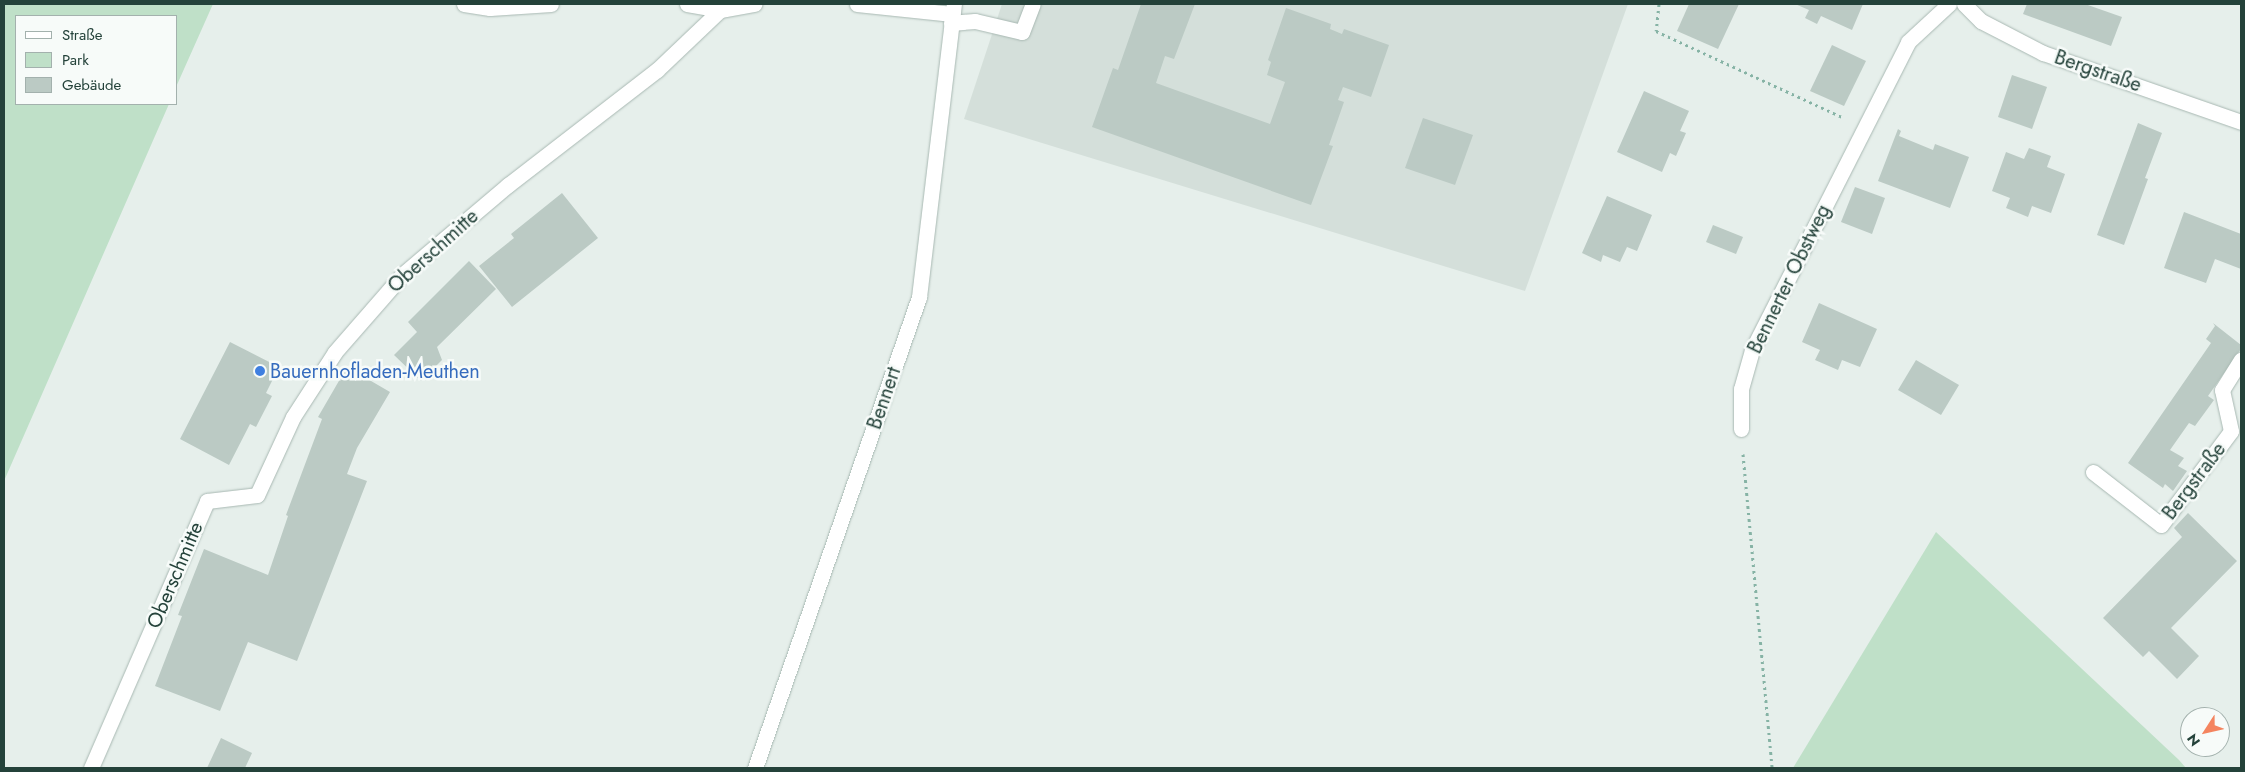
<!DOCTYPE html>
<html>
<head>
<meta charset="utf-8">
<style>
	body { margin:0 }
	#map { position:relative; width:2245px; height:772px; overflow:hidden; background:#e6efeb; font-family:Jost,sans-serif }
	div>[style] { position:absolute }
	.built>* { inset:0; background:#d4dfda }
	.green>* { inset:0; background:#bfe0c8 }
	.building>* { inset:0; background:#bbcac4 }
	.path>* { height:3px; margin-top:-1.5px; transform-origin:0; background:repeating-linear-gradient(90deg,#86b3a5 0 2.5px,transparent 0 6.5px) }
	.roads { filter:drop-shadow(0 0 1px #a8b8b2) drop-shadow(0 0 1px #a8b8b2) }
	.minor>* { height:15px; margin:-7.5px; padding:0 7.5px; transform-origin:7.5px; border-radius:7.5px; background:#fff }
	.dots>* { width:14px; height:14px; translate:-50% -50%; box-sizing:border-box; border:2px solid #f7fbf9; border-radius:50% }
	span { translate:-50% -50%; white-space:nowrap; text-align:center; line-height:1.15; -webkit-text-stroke:5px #f7fbf9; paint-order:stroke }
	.street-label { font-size:20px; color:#24423a }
	.shop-label { font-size:20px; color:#366cbe }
	.left { translate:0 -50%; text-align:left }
	.frame { position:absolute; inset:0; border:5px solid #24423a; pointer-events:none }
	.legend { position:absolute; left:15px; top:15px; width:162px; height:90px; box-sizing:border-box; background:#f7fbf9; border:1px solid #a3b1ad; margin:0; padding:6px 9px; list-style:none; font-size:15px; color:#24423a }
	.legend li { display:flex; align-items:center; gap:10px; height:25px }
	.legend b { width:25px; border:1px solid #a3b1ad }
	.north { position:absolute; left:2180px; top:707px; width:50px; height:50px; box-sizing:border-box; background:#f7fbf9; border:1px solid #a3b1ad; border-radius:50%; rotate:235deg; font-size:14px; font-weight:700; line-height:20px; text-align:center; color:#24423a }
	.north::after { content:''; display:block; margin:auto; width:18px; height:22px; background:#f4845f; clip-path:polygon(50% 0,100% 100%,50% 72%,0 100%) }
</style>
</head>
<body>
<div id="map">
	<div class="built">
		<div style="clip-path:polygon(1002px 4px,1628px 4px,1525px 291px,964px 119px)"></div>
	</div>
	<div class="green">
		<div style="clip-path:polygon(4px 4px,213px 4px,176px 87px,176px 16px,16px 16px,16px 104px,169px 104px,4px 481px)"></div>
		<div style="clip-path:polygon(1936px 532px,2179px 760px,2186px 768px,1793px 768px)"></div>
	</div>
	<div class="building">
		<div style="clip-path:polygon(1141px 4px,1195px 4px,1174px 59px,1165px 56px,1156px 83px,1270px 124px,1285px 82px,1267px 75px,1271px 62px,1268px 60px,1286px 8px,1331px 24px,1330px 29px,1342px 34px,1344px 29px,1389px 45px,1371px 97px,1343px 87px,1338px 100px,1344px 102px,1329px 145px,1333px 146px,1311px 205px,1092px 127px,1113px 68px,1118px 70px)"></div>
		<div style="clip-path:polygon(1689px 4px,1739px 4px,1718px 49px,1677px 31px)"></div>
		<div style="clip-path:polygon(1795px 4px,1863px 4px,1852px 30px,1821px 16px,1817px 24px,1805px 18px,1809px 10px)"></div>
		<div style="clip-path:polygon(2027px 4px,2085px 4px,2122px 17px,2111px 46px,2023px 14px)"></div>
		<div style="clip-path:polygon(1832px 45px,1866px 61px,1844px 106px,1810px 91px)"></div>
		<div style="clip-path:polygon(2012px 75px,2047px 87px,2032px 129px,1998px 117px)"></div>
		<div style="clip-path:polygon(1644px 91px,1689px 111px,1680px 131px,1686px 133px,1676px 156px,1670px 153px,1662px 172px,1617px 152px)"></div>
		<div style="clip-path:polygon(1423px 118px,1473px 135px,1455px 185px,1405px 168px)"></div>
		<div style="clip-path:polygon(2138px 123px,2162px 133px,2145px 178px,2148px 179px,2124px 245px,2097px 235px)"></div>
		<div style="clip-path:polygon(1898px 129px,1901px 131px,1899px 136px,1933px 150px,1935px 144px,1969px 157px,1950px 208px,1878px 181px)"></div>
		<div style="clip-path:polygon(2029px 148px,2051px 156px,2047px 167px,2065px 174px,2051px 213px,2032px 206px,2028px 217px,2006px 208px,2010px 198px,1992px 191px,2006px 152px,2024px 159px)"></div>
		<div style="clip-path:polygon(1855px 187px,1885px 198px,1872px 234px,1841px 222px)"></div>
		<div style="clip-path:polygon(562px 193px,598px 238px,512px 307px,479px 266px,514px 238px,511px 234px)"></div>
		<div style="clip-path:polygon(1607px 196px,1652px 215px,1637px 251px,1627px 247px,1620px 262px,1603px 255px,1601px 262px,1582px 253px)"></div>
		<div style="clip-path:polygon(2184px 212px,2241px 234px,2241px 269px,2215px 259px,2206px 283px,2164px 268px)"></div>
		<div style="clip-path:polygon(1713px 225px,1743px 237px,1736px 254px,1706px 242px)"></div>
		<div style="clip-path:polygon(469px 261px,496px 289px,437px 347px,442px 360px,421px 381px,394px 355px,417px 332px,408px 322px)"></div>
		<div style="clip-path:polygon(1819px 303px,1877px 329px,1860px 367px,1842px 360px,1838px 370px,1815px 360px,1820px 350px,1802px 342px)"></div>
		<div style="clip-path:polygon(2213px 323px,2241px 345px,2241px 349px,2208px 396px,2214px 400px,2195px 426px,2189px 423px,2170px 450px,2184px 458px,2178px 466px,2187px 471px,2173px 491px,2165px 484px,2163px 488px,2128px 463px,2211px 343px,2206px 339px,2215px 326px)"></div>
		<div style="clip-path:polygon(230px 342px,279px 367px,266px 393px,272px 396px,256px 427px,250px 424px,229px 465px,180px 439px)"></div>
		<div style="clip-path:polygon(1916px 360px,1959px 385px,1941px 415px,1898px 390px)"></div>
		<div style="clip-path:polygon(347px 367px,390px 392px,357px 448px,347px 474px,367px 481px,297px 661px,248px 642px,220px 711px,155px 686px,182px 616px,178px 615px,204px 549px,268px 575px,288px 516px,286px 515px,322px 419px,318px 417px)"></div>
		<div style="clip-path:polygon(2188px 513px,2237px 561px,2171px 628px,2199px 656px,2177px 679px,2149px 651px,2143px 657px,2103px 618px,2182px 537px,2174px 528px)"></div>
		<div style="clip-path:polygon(221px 738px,252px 753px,245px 768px,207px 768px)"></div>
	</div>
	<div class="path">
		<div style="left:1659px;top:4px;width:27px;rotate:96deg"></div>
		<div style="left:1656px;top:31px;width:205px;rotate:24.8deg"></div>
		<div style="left:1743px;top:454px;width:315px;rotate:84.7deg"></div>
	</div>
	<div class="roads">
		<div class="minor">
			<div style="left:464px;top:4px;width:26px;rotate:9deg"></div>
			<div style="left:490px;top:8px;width:61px;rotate:-3.8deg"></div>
			<div style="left:687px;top:4px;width:34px;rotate:10deg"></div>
			<div style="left:720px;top:10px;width:35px;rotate:-10deg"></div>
			<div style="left:857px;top:4px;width:96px;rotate:6deg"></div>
			<div style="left:1964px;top:4px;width:24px;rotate:45deg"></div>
			<div style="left:1981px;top:21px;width:70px;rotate:27.3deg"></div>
			<div style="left:2043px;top:53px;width:210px;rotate:19.2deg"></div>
			<div style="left:951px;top:23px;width:24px;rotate:-5deg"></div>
			<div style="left:975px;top:21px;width:48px;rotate:13.2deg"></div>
			<div style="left:1022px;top:32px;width:30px;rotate:-69deg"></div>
			<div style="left:1741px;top:429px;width:40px;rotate:-90deg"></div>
			<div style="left:1741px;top:389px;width:41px;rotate:-74.2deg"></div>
			<div style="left:1752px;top:350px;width:345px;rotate:-63.1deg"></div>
			<div style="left:1908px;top:42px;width:56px;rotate:-42.8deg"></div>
			<div style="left:2093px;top:472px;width:86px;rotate:37.9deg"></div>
			<div style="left:2161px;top:525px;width:117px;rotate:-53.3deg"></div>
			<div style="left:2231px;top:431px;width:42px;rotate:-102.4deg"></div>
			<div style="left:2222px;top:390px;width:36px;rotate:-58deg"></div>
			<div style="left:91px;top:768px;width:291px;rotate:-66.5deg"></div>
			<div style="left:207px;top:501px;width:50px;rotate:-6.8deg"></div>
			<div style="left:257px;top:495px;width:86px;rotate:-65.2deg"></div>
			<div style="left:293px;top:417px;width:77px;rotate:-57.1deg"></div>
			<div style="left:335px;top:352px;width:103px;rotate:-48.9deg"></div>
			<div style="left:403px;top:274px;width:138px;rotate:-40.3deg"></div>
			<div style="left:508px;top:185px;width:188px;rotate:-37.7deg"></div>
			<div style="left:657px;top:70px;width:87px;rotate:-43.6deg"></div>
			<div style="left:755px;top:768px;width:499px;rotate:-70.8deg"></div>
			<div style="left:919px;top:297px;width:295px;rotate:-83.2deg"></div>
		</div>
	</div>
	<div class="dots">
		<div style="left:260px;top:371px;background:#3f7fe0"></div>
	</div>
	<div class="street-label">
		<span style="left:2098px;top:71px;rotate:19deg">Bergstraße</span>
		<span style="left:433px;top:251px;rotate:-42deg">Oberschmitte</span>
		<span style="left:1789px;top:279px;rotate:-64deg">Bennerter Obstweg</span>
		<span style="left:884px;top:398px;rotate:-71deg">Bennert</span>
		<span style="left:2194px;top:481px;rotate:-53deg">Bergstraße</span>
		<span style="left:175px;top:575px;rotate:-67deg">Oberschmitte</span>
	</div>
	<div class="shop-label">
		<span class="left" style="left:270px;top:371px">Bauernhofladen-Meuthen</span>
	</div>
	<div class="frame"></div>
	<ul class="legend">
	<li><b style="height:6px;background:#fff"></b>Straße</li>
	<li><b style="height:14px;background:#bfe0c8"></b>Park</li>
	<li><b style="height:14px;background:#bbcac4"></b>Gebäude</li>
	</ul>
	<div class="north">N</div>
</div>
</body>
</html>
